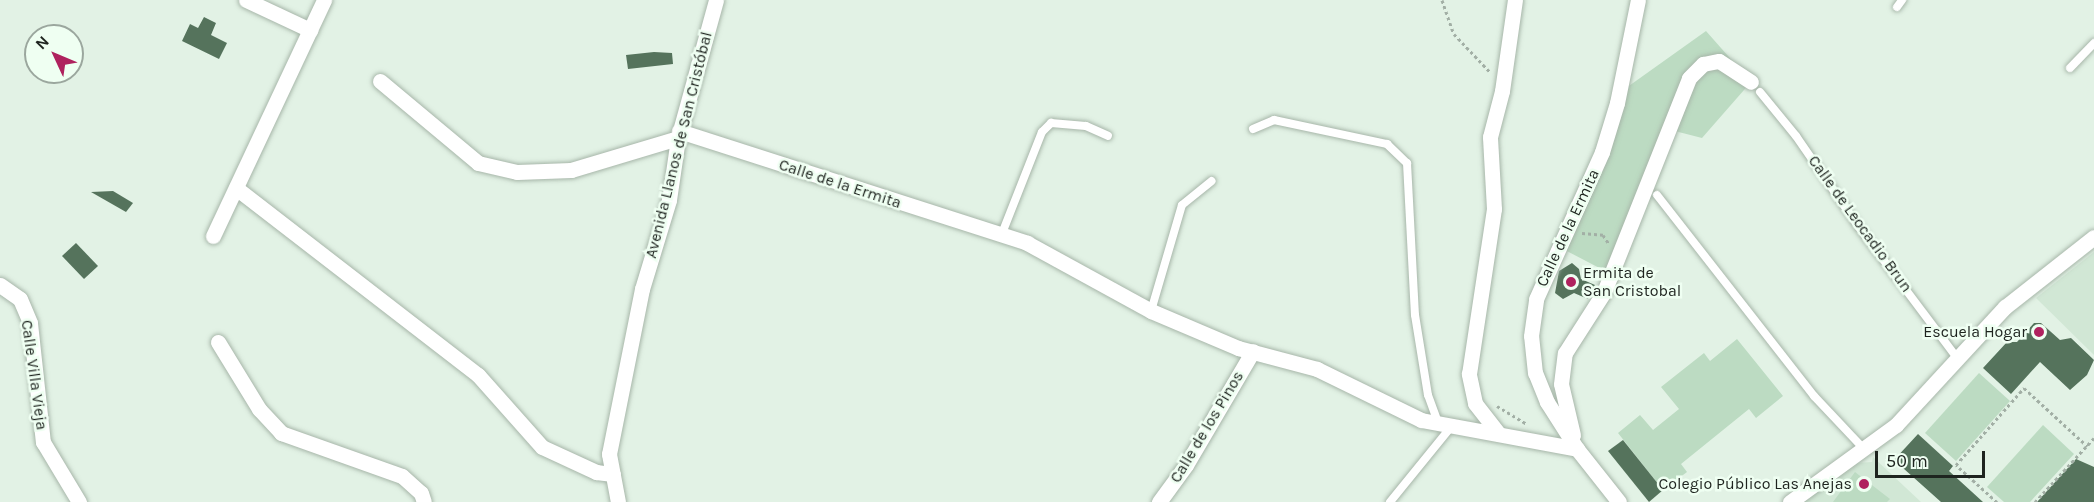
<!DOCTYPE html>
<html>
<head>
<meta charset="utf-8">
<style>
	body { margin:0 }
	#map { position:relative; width:2094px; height:502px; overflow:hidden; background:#e2f2e5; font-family:Karla,sans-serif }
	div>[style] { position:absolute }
	.built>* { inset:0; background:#d1e7d5 }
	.green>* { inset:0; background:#bcdbc2 }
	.building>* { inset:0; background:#55735c }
	.path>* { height:3px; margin-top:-1.5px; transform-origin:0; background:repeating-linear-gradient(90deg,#a2afa5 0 3px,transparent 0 6px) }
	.roads { filter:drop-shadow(0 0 2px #a7b6a9) drop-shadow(0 0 2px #a7b6a9) }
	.service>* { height:8px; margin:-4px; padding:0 4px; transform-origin:4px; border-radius:4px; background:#fff }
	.minor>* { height:15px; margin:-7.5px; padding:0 7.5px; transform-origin:7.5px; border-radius:7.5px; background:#fff }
	.dots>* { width:16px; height:16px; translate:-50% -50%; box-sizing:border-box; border:3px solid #effff2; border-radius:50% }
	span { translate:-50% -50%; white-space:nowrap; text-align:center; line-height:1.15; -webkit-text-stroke:5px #effff2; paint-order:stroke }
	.street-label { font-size:16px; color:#1e241f }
	.poi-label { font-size:16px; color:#1e241f }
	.left { translate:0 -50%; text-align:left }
	.right { translate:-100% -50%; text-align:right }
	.north { position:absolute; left:24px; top:24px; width:60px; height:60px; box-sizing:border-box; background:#effff2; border:2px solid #9ba79e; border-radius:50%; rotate:314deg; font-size:16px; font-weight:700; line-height:24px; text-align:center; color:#1e241f }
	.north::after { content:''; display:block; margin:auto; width:21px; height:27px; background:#af225e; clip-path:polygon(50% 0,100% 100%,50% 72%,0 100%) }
	.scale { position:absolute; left:1875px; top:451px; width:110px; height:27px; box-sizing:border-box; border:3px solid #1e241f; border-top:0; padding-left:8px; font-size:18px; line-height:21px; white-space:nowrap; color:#1e241f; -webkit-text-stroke:4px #effff2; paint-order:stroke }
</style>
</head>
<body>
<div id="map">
	<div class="built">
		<div style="clip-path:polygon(2094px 252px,2094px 355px,2036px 298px)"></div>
		<div style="clip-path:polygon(1873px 457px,1921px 502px,1801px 502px,1855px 463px,1872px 462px)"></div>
	</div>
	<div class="green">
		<div style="clip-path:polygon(1706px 31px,1751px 82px,1702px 138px,1667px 129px,1611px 274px,1561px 248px,1619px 93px)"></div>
		<div style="clip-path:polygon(1737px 339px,1783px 396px,1756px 418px,1749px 409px,1681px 464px,1687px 472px,1663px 490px,1618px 433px,1640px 415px,1653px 430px,1679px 409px,1661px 387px,1704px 353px,1710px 361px)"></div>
		<div style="clip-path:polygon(1979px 373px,2010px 401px,1956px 461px,1925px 433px)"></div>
		<div style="clip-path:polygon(2043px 425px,2074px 454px,2030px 502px,2004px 502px,1987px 487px)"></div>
		<div style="clip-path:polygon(1855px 472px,1890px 499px,1887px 502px,1833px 502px)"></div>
	</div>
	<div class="building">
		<div style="clip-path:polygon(204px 17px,216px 23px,211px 35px,227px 43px,219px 59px,182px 41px,190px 24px,198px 28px)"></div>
		<div style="clip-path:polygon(654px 52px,672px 53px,673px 64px,628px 69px,626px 55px)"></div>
		<div style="clip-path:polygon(113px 191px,133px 203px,126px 212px,91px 192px)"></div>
		<div style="clip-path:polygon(76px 243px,98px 266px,84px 279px,62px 256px)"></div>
		<div style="clip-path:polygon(1572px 263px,1579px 269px,1581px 279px,1595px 285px,1588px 299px,1574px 293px,1563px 299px,1555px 293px,1559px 271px)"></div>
		<div style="clip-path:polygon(2034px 323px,2041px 323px,2060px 340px,2071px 338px,2094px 360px,2087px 375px,2070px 390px,2040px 362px,2011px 394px,1983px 368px,2007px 342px,2017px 342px)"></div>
		<div style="clip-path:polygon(1918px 434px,1953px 466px,1949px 471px,1983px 502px,1941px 502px,1894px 460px)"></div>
		<div style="clip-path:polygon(1623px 440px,1663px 490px,1649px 502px,1608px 451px)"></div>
		<div style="clip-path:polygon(2076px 459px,2094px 467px,2094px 502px,2037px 502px)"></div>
	</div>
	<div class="path">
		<div style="left:1442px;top:0;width:36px;rotate:71deg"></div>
		<div style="left:1454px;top:34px;width:52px;rotate:46.5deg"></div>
		<div style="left:1582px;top:233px;width:21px;rotate:5deg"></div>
		<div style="left:1603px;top:235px;width:11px;rotate:56deg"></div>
		<div style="left:1497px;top:406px;width:35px;rotate:31deg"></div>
		<div style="left:1997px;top:502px;width:55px;rotate:-137.9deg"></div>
		<div style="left:1956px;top:465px;width:103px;rotate:-48.6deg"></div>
		<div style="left:2024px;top:388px;width:86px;rotate:42.6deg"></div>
		<div style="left:2035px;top:502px;width:87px;rotate:-47.3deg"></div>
	</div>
	<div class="roads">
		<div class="service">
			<div style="left:1897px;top:7px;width:9px;rotate:-54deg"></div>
			<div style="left:2070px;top:68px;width:35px;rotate:-46deg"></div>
			<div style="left:1760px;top:92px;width:57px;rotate:50.7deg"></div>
			<div style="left:1796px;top:136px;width:109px;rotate:55.4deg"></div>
			<div style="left:1858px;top:226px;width:165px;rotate:53.1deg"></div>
			<div style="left:1253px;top:129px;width:23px;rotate:-23deg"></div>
			<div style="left:1274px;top:120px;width:116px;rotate:12deg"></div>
			<div style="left:1387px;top:144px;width:28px;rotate:44deg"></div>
			<div style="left:1407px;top:163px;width:152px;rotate:87deg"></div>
			<div style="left:1415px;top:315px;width:81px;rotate:80.8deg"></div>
			<div style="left:1428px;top:395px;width:30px;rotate:70deg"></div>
			<div style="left:1657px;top:195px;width:255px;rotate:52deg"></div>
			<div style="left:1814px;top:396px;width:73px;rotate:46.7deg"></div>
			<div style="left:1001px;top:236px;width:112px;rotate:-68.5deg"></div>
			<div style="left:1042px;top:132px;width:13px;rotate:-45deg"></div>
			<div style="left:1051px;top:123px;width:35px;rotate:5deg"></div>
			<div style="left:1086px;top:126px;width:24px;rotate:24deg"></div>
			<div style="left:1151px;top:311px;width:110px;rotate:-73.7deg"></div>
			<div style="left:1182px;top:205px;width:38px;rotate:-39deg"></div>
			<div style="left:1390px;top:502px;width:97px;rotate:-50.9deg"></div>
		</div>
		<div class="minor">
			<div style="left:246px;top:0;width:71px;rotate:25.1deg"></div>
			<div style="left:380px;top:81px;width:128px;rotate:39.9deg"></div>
			<div style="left:478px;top:163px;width:40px;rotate:13deg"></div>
			<div style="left:517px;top:172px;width:54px;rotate:-2.1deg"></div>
			<div style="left:571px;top:170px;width:112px;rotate:-16.7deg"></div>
			<div style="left:679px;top:131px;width:366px;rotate:17.8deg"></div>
			<div style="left:1027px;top:243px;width:141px;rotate:28.7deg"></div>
			<div style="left:1151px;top:311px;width:95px;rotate:23deg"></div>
			<div style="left:1238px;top:348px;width:82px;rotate:14.9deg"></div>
			<div style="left:1317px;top:369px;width:116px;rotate:26.1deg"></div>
			<div style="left:1421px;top:420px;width:159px;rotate:10.5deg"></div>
			<div style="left:236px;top:188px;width:306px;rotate:37.7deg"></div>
			<div style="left:478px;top:375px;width:96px;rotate:48.4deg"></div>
			<div style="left:542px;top:447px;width:60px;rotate:24.8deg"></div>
			<div style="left:596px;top:472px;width:17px;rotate:7deg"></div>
			<div style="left:213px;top:236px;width:261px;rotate:-64.8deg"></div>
			<div style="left:0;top:285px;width:24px;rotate:35deg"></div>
			<div style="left:20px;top:299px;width:26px;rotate:67deg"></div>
			<div style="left:30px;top:323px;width:120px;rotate:83.8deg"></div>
			<div style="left:43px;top:442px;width:70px;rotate:59deg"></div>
			<div style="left:218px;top:342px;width:79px;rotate:58.5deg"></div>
			<div style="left:259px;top:409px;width:33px;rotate:47deg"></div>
			<div style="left:281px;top:433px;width:128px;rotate:19.6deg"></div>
			<div style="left:402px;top:476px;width:25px;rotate:42deg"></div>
			<div style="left:421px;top:493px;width:9px;rotate:72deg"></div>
			<div style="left:1499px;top:434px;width:39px;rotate:-128deg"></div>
			<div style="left:1475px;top:403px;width:30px;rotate:-102deg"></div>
			<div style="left:1469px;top:374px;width:167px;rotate:-81.4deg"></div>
			<div style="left:1494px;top:209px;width:72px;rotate:-93.2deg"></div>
			<div style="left:1490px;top:137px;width:48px;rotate:-75.4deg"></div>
			<div style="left:1502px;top:91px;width:92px;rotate:-81.9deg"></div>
			<div style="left:1573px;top:435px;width:52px;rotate:-103.2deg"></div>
			<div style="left:1561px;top:384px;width:31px;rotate:-83deg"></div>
			<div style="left:1565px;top:353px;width:72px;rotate:-57.4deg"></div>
			<div style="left:1604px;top:292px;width:230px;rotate:-68.3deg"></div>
			<div style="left:1689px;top:78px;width:20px;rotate:-45deg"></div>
			<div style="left:1703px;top:64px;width:16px;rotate:-11deg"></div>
			<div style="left:1719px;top:61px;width:38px;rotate:33deg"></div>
			<div style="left:618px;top:502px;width:49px;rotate:-100.6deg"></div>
			<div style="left:609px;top:454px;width:168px;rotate:-78.7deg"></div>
			<div style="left:642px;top:289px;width:93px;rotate:-73.1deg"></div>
			<div style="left:669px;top:200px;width:63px;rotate:-81.7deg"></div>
			<div style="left:678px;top:138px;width:143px;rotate:-74.6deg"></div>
			<div style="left:1159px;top:502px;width:46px;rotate:-53.9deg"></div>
			<div style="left:1186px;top:465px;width:132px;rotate:-59.6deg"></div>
			<div style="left:1619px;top:502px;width:68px;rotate:-128.4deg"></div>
			<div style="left:1577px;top:449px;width:56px;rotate:-122.6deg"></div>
			<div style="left:1547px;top:402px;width:31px;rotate:-112deg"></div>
			<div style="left:1535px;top:373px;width:37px;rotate:-96deg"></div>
			<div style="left:1531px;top:336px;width:37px;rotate:-82deg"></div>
			<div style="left:1536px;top:299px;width:161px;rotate:-65.8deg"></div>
			<div style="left:1602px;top:152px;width:51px;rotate:-73deg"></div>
			<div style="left:1617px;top:103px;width:105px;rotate:-78.5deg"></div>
			<div style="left:1790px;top:502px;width:131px;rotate:-36deg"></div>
			<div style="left:1896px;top:425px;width:161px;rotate:-47.3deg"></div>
			<div style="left:2005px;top:307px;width:113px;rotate:-38.2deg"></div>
		</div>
	</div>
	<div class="dots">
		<div style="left:1571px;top:282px;background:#af225e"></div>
		<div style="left:2039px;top:332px;background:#af225e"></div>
		<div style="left:1864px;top:484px;background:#af225e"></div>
	</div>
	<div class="street-label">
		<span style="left:679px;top:145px;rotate:-76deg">Avenida Llanos de San Cristóbal</span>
		<span style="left:840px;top:184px;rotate:18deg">Calle de la Ermita</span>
		<span style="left:1860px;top:224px;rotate:54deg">Calle de Leocadio Brun</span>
		<span style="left:1568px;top:228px;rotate:-65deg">Calle de la Ermita</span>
		<span style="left:34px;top:375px;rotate:82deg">Calle Villa Vieja</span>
		<span style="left:1207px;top:427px;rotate:-59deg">Calle de los Pinos</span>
	</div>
	<div class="poi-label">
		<span class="left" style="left:1583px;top:282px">Ermita de<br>San Cristobal</span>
		<span class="right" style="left:2027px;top:332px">Escuela Hogar</span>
		<span class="right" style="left:1852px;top:484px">Colegio Público Las Anejas</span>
	</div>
	<div class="north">N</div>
	<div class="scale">50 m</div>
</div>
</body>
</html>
